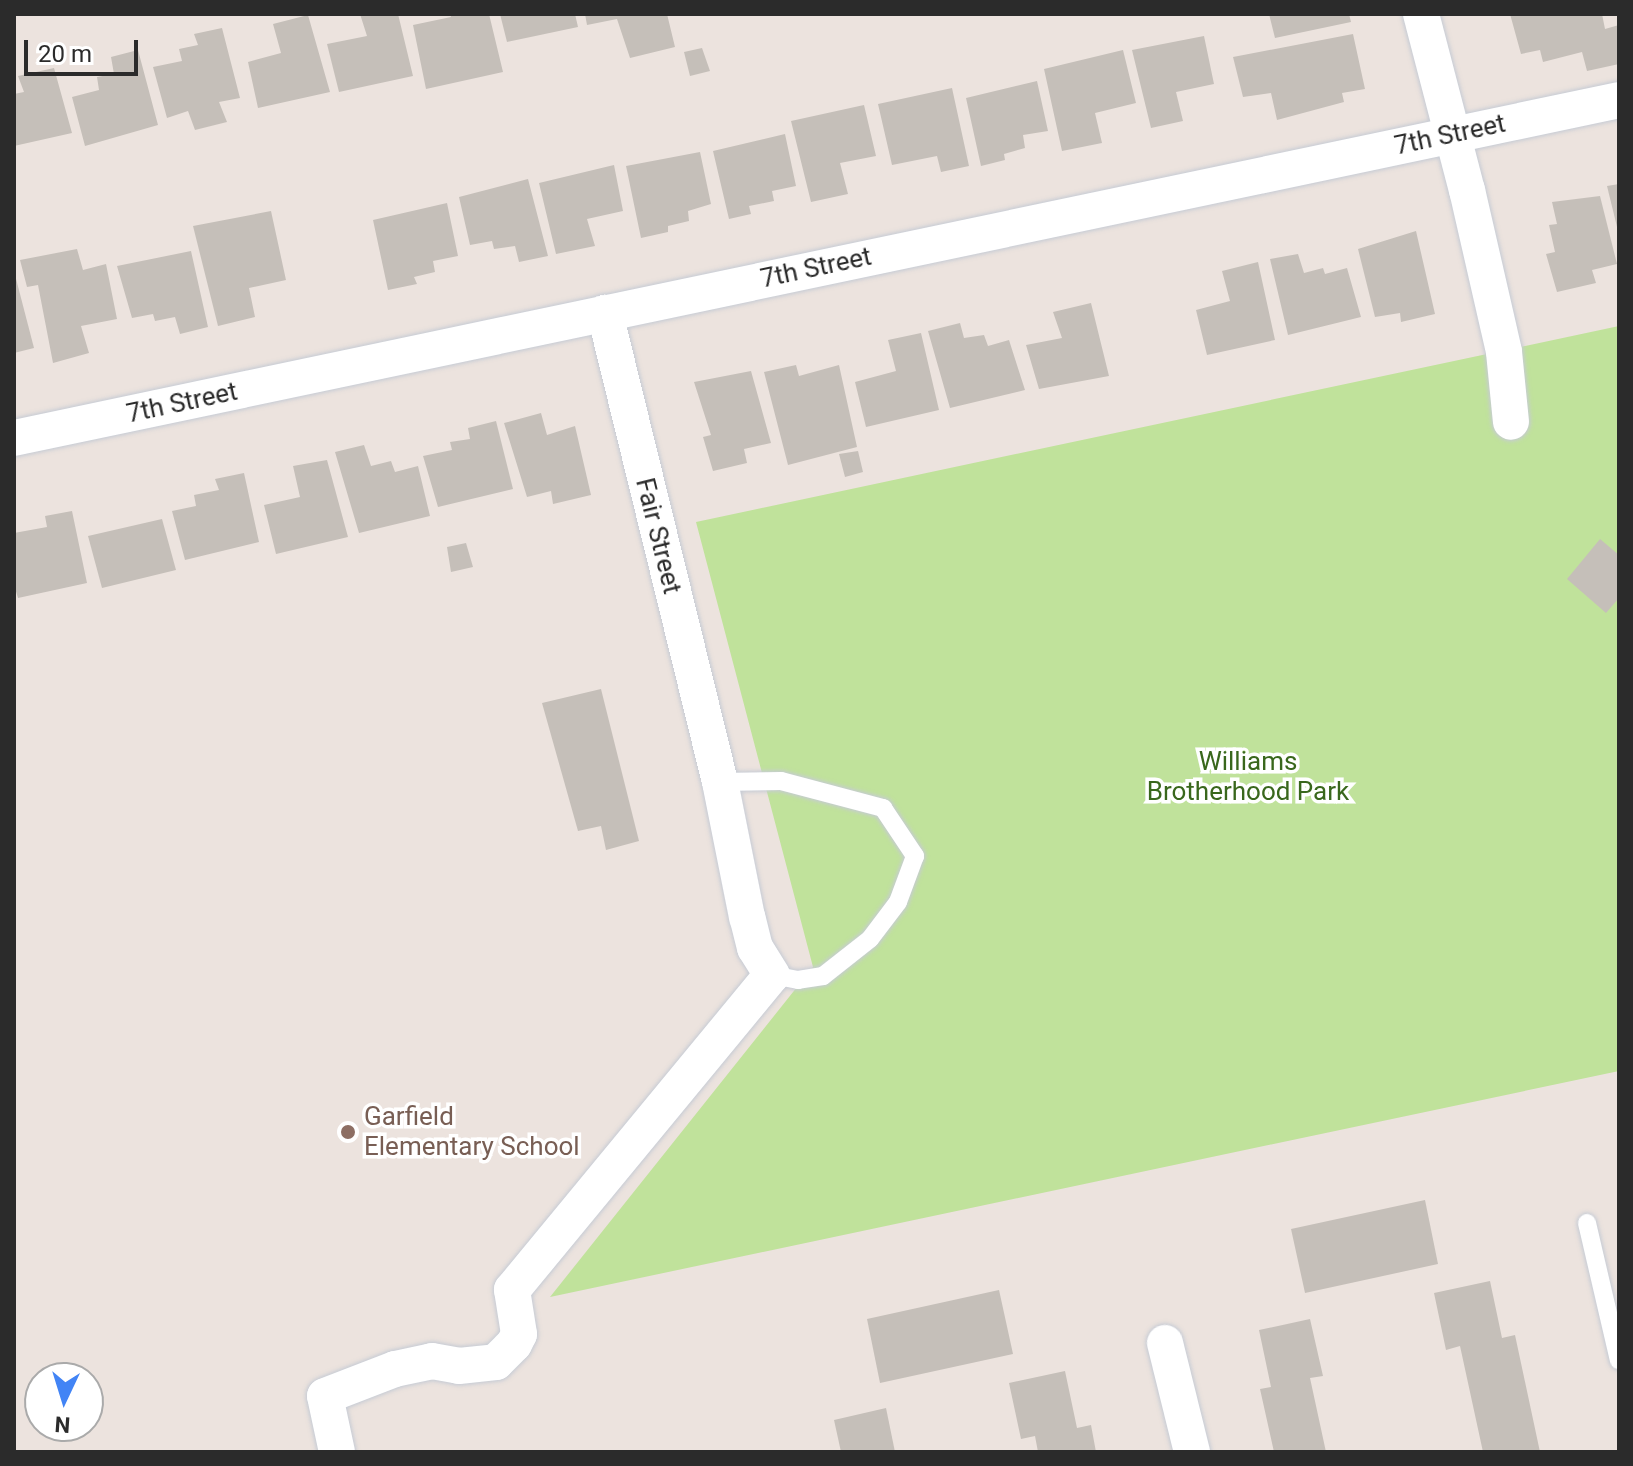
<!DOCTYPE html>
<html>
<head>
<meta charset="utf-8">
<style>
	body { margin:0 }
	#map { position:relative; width:1633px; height:1466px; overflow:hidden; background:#ece3de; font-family:Roboto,sans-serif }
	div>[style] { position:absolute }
	.green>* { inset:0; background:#c0e29b }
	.building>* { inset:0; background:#c5bfb9 }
	.roads { filter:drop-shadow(0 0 2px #c6cbd4) drop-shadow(0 0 2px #c6cbd4) }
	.lane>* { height:18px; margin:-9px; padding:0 9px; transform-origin:9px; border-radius:9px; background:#fff }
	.street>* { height:36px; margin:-18px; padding:0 18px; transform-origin:18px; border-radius:18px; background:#fff }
	.dots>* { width:22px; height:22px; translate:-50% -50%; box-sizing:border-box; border:4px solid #fff; border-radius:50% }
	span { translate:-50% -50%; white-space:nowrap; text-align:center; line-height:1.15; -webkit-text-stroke:7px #fff; paint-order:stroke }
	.street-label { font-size:26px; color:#2b2b2b }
	.park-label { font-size:26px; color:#39671c }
	.education-label { font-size:26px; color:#785e54 }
	.left { translate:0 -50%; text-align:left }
	.frame { position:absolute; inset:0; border:16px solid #2b2b2b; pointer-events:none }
	.north { position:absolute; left:24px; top:1362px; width:80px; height:80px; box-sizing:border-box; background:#fff; border:2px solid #aaa; border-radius:50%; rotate:184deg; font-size:22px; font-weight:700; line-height:32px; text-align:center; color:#2b2b2b }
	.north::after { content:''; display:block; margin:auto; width:28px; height:36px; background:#4284f5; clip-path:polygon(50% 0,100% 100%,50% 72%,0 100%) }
	.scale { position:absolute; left:24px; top:40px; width:114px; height:36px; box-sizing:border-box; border:4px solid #2b2b2b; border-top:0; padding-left:10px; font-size:24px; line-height:28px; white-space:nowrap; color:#2b2b2b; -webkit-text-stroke:6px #fff; paint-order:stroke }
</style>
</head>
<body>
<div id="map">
	<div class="green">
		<div style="clip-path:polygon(1619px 326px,1619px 1071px,550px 1297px,813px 967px,696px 522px)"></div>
	</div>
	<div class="building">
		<div style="clip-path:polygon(360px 14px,398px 14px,413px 76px,339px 92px,327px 44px,367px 36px)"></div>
		<div style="clip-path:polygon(450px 14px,489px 14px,503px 72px,426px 89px,413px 25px,451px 17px)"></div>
		<div style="clip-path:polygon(500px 14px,575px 14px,578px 27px,507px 42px)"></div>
		<div style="clip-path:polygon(585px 14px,667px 14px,675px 47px,630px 58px,617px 19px,587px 25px)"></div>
		<div style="clip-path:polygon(1269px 14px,1349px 14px,1351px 22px,1275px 38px)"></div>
		<div style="clip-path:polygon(1510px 14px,1602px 14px,1605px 29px,1619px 25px,1619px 64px,1587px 71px,1582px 52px,1543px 62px,1540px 50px,1521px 54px)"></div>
		<div style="clip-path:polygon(308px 15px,330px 92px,258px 108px,248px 62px,281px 53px,273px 24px)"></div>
		<div style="clip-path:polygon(222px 28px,240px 98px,219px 102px,227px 122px,195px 130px,188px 111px,167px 118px,153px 67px,182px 61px,179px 49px,198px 45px,194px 34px)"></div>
		<div style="clip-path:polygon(1353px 34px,1365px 89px,1342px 93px,1344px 102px,1277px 120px,1271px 93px,1243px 97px,1233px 57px)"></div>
		<div style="clip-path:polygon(1204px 36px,1214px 84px,1176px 92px,1183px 121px,1151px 128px,1132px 50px)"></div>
		<div style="clip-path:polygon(702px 48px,710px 71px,690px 76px,684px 52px)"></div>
		<div style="clip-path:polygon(138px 50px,158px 125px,85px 146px,72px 97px,99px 90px,97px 77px,114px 74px,111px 57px)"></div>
		<div style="clip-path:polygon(1123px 50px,1136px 103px,1095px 113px,1102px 143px,1062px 151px,1044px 69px)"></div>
		<div style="clip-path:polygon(54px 68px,72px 133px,14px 146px,14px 94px,24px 92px,18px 76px)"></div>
		<div style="clip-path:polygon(1037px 81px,1048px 131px,1023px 135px,1025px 148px,1004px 154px,1005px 160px,981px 166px,966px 98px)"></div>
		<div style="clip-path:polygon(952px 88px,969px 166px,941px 172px,937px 156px,892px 165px,878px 104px)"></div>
		<div style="clip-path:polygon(864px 105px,876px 156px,840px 163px,848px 194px,811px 202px,791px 121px)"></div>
		<div style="clip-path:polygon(785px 134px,796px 186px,772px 191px,774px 201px,749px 206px,751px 214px,729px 219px,713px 151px)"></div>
		<div style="clip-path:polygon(700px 152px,711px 204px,688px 211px,689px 221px,668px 226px,668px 232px,641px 238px,626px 166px)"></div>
		<div style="clip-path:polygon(614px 165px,623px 211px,587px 219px,595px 246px,556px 254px,539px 183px)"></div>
		<div style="clip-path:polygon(528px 179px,548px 256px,519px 262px,515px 246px,494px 249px,492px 241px,470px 245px,459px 197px)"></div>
		<div style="clip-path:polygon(1619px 184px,1619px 231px,1618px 231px,1607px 186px)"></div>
		<div style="clip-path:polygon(1600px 196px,1617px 264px,1592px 270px,1596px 283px,1557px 292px,1546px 254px,1555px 252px,1549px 225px,1557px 224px,1552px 202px)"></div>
		<div style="clip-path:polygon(447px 203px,458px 256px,433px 261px,435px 272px,414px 277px,417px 284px,388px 290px,373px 220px)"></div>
		<div style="clip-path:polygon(271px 211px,286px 280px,249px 288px,255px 317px,218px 326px,193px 226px)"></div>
		<div style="clip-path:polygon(1416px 231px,1435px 314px,1401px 322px,1400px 313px,1375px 317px,1358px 249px)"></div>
		<div style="clip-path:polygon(77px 249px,83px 270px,106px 264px,117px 319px,81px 326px,89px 353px,53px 363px,38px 285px,27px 287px,20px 260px)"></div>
		<div style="clip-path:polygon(191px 251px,208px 327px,180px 334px,175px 317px,155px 321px,153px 314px,132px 318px,117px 266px)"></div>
		<div style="clip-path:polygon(1298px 254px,1304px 273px,1323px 268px,1325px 274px,1347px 268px,1361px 317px,1288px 335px,1270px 259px)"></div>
		<div style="clip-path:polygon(1258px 262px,1275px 340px,1207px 355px,1196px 310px,1230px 301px,1222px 271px)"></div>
		<div style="clip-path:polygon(14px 271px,34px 348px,14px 353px)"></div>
		<div style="clip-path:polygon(1091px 303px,1109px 376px,1039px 389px,1026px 345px,1062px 338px,1053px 312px)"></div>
		<div style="clip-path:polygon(960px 323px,964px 338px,984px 335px,988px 346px,1009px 340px,1025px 390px,950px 408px,928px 331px)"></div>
		<div style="clip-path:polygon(921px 333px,939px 410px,866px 427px,855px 382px,896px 371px,888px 340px)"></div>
		<div style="clip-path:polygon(796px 365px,799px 376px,839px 365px,857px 447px,788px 465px,764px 372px)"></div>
		<div style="clip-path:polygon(751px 371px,771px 443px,744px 449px,747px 463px,713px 471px,703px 437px,711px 435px,694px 382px)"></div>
		<div style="clip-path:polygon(541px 413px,547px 435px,575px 426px,591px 495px,553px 504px,551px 491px,527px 497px,504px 423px)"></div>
		<div style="clip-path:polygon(496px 421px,513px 489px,438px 507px,423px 456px,452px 450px,450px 442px,470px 439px,468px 428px)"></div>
		<div style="clip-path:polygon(364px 445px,371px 466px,391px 461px,395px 472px,418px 466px,430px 516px,359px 533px,335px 452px)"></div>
		<div style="clip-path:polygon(858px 451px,863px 472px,845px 477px,839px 454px)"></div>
		<div style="clip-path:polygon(327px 460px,348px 537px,276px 554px,264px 505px,300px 497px,293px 466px)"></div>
		<div style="clip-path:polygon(244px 473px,259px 542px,185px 560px,172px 511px,196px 506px,194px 495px,219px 490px,215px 479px)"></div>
		<div style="clip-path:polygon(72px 511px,87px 583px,18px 598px,14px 585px,14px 533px,47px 527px,45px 516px)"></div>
		<div style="clip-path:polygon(162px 519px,176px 570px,102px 588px,88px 536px)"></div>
		<div style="clip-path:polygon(1600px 539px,1619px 555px,1619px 598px,1606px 613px,1567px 579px)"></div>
		<div style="clip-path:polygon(466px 543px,473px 567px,451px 572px,447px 547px)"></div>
		<div style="clip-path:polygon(601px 689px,639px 841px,606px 850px,601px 826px,578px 831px,542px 703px)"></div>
		<div style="clip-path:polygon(1425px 1200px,1438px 1264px,1305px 1293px,1291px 1229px)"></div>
		<div style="clip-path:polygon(1490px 1281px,1502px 1338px,1515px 1335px,1540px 1452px,1483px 1452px,1460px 1346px,1446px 1350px,1434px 1293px)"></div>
		<div style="clip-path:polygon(999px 1290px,1013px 1354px,880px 1383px,867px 1319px)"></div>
		<div style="clip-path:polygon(1310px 1319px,1323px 1376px,1310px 1378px,1326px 1452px,1274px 1452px,1260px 1389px,1271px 1387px,1259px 1330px)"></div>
		<div style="clip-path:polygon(1065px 1371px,1077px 1428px,1091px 1425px,1096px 1452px,1038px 1452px,1035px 1436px,1021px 1439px,1009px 1383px)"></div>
		<div style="clip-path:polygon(886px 1408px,895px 1452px,841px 1452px,834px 1420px)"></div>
	</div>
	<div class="roads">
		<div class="lane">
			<div style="left:720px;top:782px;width:61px;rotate:-0.9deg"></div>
			<div style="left:781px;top:781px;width:106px;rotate:14.8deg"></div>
			<div style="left:883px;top:808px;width:58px;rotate:56.3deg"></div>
			<div style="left:915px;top:856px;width:49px;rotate:110.3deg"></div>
			<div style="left:898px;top:902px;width:46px;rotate:127.1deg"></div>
			<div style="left:870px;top:939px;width:60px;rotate:141.8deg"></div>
			<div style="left:823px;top:976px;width:25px;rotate:171deg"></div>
			<div style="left:798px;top:980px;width:26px;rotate:-169deg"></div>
			<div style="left:1587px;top:1223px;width:141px;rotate:76.9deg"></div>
		</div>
		<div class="street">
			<div style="left:1421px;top:14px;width:182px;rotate:75.4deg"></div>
			<div style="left:1467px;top:190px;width:166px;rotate:77.1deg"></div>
			<div style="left:1504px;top:352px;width:70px;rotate:84.3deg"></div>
			<div style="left:14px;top:438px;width:1640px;rotate:-11.89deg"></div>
			<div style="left:1165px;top:1343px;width:112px;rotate:76.1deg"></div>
			<div style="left:337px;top:1452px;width:57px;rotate:-102.1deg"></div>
			<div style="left:325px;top:1396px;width:75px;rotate:-21.1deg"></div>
			<div style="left:395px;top:1369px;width:38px;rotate:-12deg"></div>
			<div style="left:432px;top:1361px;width:27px;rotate:10deg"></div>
			<div style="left:459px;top:1366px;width:37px;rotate:-6deg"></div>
			<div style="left:496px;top:1362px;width:25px;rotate:-45deg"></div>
			<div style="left:514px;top:1344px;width:11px;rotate:-63deg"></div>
			<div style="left:519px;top:1334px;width:45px;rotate:-99deg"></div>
			<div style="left:512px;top:1290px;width:408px;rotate:-50.5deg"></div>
			<div style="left:772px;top:975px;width:32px;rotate:-122deg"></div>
			<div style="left:755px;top:948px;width:32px;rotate:-104deg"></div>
			<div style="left:747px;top:917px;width:138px;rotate:-101.3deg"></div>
			<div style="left:720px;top:782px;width:483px;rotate:-103.8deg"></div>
		</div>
	</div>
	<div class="dots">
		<div style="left:348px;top:1132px;background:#8d6e63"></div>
	</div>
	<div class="street-label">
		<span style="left:1450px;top:135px;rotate:-12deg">7th Street</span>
		<span style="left:816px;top:268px;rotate:-12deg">7th Street</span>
		<span style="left:182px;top:403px;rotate:-12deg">7th Street</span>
		<span style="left:658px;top:536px;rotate:76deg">Fair Street</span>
	</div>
	<div class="park-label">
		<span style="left:1248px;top:777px">Williams<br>Brotherhood Park</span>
	</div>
	<div class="education-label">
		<span class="left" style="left:364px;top:1132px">Garfield<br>Elementary School</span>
	</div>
	<div class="frame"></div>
	<div class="north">N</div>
	<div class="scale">20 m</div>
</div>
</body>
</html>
